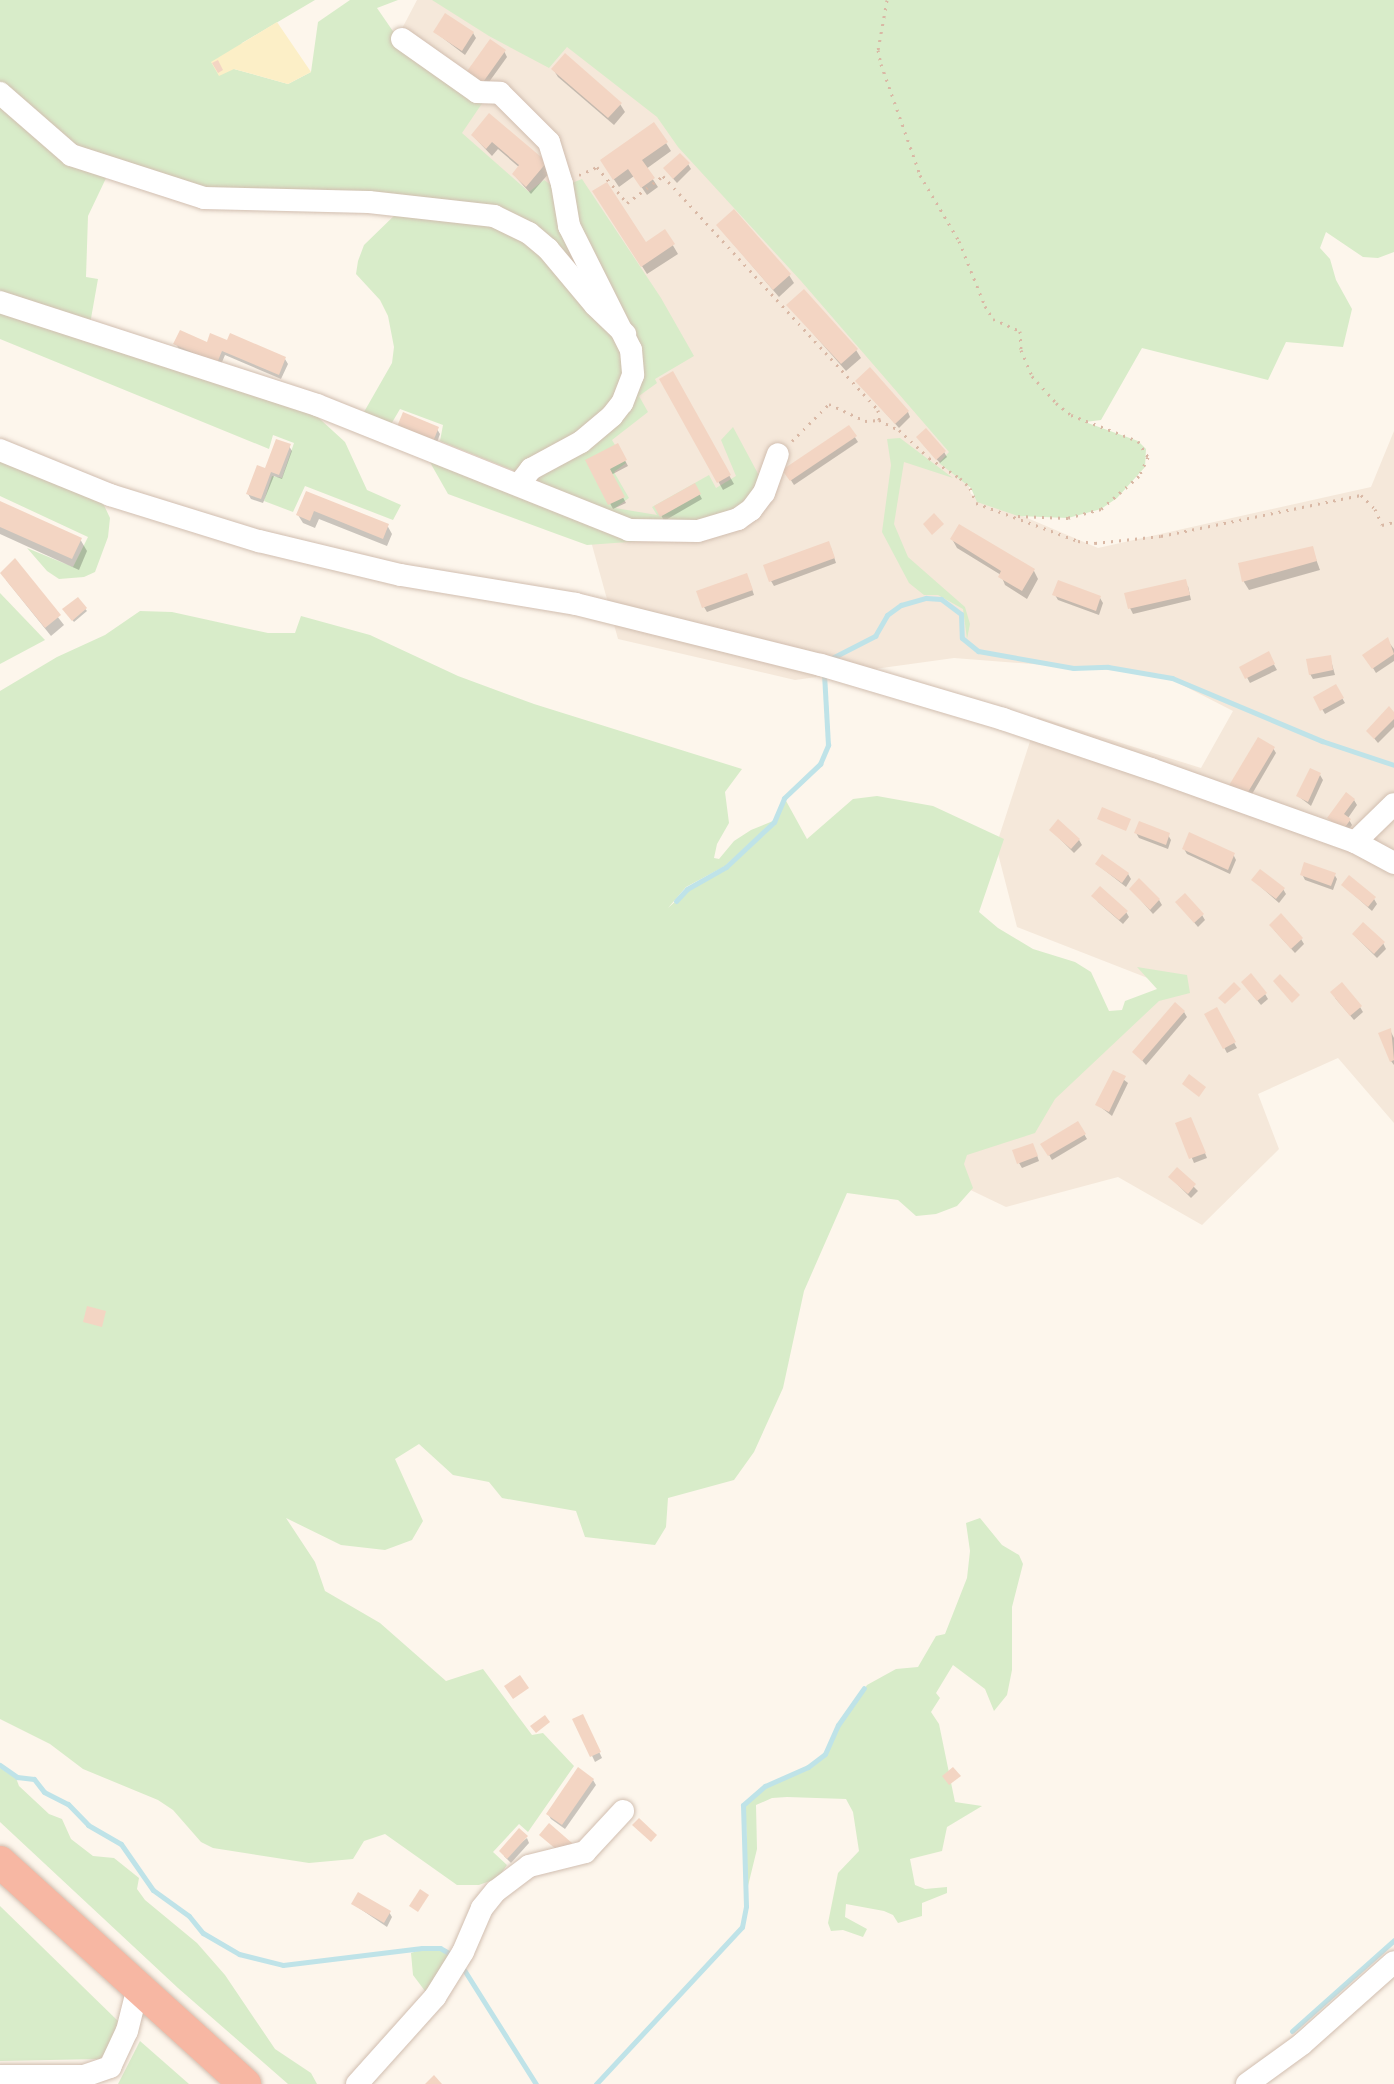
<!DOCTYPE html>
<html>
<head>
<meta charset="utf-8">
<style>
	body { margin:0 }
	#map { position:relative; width:1394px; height:2084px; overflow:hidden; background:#fdf6ec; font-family:Commissioner,sans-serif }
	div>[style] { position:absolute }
	.residential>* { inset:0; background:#f5e8da }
	.green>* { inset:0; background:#d8ecc9 }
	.sand>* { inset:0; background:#fcefc7 }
	.shadow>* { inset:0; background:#0003 }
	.stream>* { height:5px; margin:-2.5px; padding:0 2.5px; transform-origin:2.5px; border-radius:2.5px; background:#bfe3e8 }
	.building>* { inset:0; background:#f3d5c3 }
	.path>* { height:3px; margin-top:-1.5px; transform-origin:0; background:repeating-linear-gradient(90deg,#d9b8a5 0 2px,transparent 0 8px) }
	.roads { filter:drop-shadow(0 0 2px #d1beb0) drop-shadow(0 0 2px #d1beb0) }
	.minor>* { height:22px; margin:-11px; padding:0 11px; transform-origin:11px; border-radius:11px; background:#fff }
	.highway>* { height:32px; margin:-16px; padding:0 16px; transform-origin:16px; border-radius:16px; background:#f7b7a3 }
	span { translate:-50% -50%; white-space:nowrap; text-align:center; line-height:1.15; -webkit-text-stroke:6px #fffaf3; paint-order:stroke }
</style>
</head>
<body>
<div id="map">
	<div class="residential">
		<div style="clip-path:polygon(417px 0,514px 0,637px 61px,955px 441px,971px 494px,1098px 548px,1371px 487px,1394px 431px,1394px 1123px,1338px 1058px,1258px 1094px,1279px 1149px,1202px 1225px,1118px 1177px,1006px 1207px,956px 1183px,951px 1137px,1053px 1100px,1163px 984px,1017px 927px,996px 846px,1038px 717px,1201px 768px,1233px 711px,1161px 674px,954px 658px,795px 680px,618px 639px,592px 545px,396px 40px)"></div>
	</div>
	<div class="green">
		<div style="clip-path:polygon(0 0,315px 0,242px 43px,234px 69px,288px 84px,311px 72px,318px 22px,350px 0,398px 0,377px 8px,399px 40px,483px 102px,462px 133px,529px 192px,544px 180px,561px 192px,605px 298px,528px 229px,232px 198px,80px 157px,0 88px)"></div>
		<div style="clip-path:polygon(432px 0,1394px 0,1394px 252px,1378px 258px,1363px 257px,1326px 232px,1320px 248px,1330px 259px,1336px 280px,1352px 309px,1343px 347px,1286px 342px,1268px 380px,1142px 348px,1101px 420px,1085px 422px,1138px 441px,1146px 449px,1145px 467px,1117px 498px,1101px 509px,1068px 518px,1018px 516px,977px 502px,971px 488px,939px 463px,949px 452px,801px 281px,678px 147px,657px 117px,567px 47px,549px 68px,489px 36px)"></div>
		<div style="clip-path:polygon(0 98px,108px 174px,88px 216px,86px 277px,98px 279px,90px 324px,0 297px)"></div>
		<div style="clip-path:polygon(582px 179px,661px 298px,694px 356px,655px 379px,657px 383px,639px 396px,648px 412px,612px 440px,626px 463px,614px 472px,629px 498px,615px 508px,657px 515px,652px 507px,709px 475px,716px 488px,736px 476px,721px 440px,733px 427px,763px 483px,751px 499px,720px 521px,634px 526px,553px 491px,536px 479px,563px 462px,633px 388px,573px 223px,567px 185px)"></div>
		<div style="clip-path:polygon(400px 210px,472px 215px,532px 243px,614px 335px,625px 358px,620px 390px,595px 423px,515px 471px,440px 441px,443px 425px,400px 409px,390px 426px,364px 412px,392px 363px,394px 347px,388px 316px,380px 300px,356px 274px,358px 261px,364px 245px)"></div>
		<div style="clip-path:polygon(0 313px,309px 409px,345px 442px,367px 490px,401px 505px,393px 520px,305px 486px,293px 512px,264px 501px,272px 476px,282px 478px,294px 443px,273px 435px,269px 449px,0 339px)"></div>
		<div style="clip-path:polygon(900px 438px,953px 478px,904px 462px,894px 524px,908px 557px,965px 607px,970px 624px,967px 639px,963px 609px,938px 595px,924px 595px,909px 583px,882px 532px,891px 465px,887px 439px)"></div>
		<div style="clip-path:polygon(427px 457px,656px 540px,587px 545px,554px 533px,448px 494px)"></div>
		<div style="clip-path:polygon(0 458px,103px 503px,110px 518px,108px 537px,95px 572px,84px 577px,59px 579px,47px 571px,27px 548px,73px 567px,88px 537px,0 496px)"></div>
		<div style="clip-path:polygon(0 593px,45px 640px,0 664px)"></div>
		<div style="clip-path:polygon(140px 611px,172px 612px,268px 633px,295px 633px,301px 616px,370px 635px,458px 676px,534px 704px,742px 769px,725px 792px,729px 823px,717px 844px,714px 858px,719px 859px,734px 841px,751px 830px,773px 821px,725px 866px,686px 887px,668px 908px,688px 890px,727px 869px,775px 823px,785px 799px,807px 839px,853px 799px,877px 796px,933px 806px,1004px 839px,979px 912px,998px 928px,1033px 949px,1075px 962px,1091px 972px,1109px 1011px,1122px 1010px,1125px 1001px,1157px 989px,1137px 967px,1187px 975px,1190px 993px,1159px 1001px,1055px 1099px,1035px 1133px,967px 1155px,964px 1164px,973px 1188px,957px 1206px,936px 1214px,916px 1216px,898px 1200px,847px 1193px,804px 1291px,783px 1388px,754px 1452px,734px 1480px,668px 1498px,666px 1527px,655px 1545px,585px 1537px,576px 1511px,502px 1498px,489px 1482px,453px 1475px,419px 1444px,395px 1459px,423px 1521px,412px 1540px,385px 1550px,341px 1545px,286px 1518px,315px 1562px,325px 1591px,380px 1623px,446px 1681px,483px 1669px,532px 1735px,543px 1733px,574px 1766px,528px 1832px,519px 1824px,493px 1852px,507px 1865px,498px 1878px,479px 1885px,457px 1885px,385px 1834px,364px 1841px,353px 1859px,309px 1863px,213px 1848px,201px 1842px,173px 1810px,158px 1800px,83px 1769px,50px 1744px,0 1719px,0 691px,57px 657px,105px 635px)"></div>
		<div style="clip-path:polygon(980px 1518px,1002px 1545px,1019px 1555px,1023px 1564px,1012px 1607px,1012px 1670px,1007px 1695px,994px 1711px,985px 1689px,953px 1665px,936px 1693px,940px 1698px,931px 1712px,939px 1724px,955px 1802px,982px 1806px,947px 1827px,942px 1851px,910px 1859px,915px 1885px,925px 1889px,947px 1887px,947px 1893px,922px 1903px,922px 1916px,898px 1923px,893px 1915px,884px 1911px,846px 1904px,845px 1917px,867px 1929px,863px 1937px,843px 1930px,831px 1931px,828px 1923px,838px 1873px,859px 1851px,853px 1812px,846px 1799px,787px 1797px,772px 1798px,756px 1805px,757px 1849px,747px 1890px,743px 1857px,747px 1841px,745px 1806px,764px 1789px,810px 1768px,827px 1755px,840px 1724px,867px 1685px,896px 1669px,918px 1667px,936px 1636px,945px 1634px,967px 1578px,970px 1551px,966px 1523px)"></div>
		<div style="clip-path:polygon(0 1768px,16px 1778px,19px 1786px,49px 1814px,62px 1819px,71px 1839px,93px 1856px,114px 1858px,139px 1878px,137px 1889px,145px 1900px,197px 1943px,225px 1975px,275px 2049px,311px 2073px,317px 2084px,288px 2084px,178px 1988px,0 1822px)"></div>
		<div style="clip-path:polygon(0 1906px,118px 2021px,109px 2048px,100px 2059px,0 2061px)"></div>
		<div style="clip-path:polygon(423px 1949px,440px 1950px,453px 1957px,428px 1995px,413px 1975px,411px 1953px)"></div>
		<div style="clip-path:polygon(140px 2041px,189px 2084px,118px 2084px)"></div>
	</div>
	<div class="sand">
		<div style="clip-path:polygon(277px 22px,311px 72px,288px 84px,234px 69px,219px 76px,211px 62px)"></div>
	</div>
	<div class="shadow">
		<div style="clip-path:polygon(435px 32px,473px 33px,476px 38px,465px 55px)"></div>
		<div style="clip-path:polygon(504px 51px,507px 57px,484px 89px,470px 79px)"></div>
		<div style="clip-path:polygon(553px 69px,620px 104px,625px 112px,614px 125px,558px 77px)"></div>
		<div style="clip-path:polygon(489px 116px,545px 164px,550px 172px,531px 194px,514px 175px,520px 168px,498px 149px,492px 156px,473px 136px)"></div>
		<div style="clip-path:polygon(666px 143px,671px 151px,646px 169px,658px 187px,647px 195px,634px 176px,619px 187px,607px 169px)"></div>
		<div style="clip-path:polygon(688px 164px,691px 169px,677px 183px,669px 174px)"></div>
		<div style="clip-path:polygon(600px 200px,645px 245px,665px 232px,678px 254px,647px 274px)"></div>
		<div style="clip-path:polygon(718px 226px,789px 275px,794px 283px,779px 297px)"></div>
		<div style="clip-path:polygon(789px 306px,856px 350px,861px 358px,846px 371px)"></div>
		<div style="clip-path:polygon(176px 344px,208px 344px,285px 359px,288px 364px,281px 379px,225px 355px,220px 367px,179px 349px)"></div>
		<div style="clip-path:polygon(672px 374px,734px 484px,723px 490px,662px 380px)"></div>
		<div style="clip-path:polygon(861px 386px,908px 412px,910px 417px,899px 428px)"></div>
		<div style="clip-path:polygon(849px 428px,858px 442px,794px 485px,785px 471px)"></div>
		<div style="clip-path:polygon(437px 429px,440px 434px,435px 448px,402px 434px)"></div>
		<div style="clip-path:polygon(921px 442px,944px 452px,947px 457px,940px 463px)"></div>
		<div style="clip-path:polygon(617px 445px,628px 466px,611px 475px,626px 503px,613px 509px,588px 461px)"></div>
		<div style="clip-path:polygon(289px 446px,292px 451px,282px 479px,274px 476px,263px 503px,251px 499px,248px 494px)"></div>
		<div style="clip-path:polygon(695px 486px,702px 499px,664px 521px,657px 507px)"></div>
		<div style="clip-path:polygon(307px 493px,387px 525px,392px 534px,387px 546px,319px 519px,315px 528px,303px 523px,298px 515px)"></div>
		<div style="clip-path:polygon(0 503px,80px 539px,87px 551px,79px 570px,0 534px)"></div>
		<div style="clip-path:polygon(952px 539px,1034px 571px,1038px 579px,1027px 599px,1005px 585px,1001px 575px,957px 548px)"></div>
		<div style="clip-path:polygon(831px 548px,836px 563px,774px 586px,771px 581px)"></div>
		<div style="clip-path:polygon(1312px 548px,1320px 570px,1249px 590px,1244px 582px,1240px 564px)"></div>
		<div style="clip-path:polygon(14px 561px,64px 625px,51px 636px,6px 580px)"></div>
		<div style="clip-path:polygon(749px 580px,754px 595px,707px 612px,704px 607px)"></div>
		<div style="clip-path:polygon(1188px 586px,1191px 600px,1133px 614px,1130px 608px)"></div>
		<div style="clip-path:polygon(1055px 595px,1100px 598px,1103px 603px,1099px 615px,1058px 600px)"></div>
		<div style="clip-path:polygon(77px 599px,87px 611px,74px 622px,65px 610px)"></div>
		<div style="clip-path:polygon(1387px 640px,1394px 649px,1394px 661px,1376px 673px,1365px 655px)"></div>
		<div style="clip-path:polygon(1268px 654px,1277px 670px,1250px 683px,1242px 668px)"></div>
		<div style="clip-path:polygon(1330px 657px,1335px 675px,1313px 679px,1310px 674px)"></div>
		<div style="clip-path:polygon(1335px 686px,1345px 703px,1325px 714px,1315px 697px)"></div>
		<div style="clip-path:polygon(1394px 714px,1394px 727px,1378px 743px,1368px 731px)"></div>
		<div style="clip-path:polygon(1273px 748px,1276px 753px,1248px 801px,1234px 792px)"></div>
		<div style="clip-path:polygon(1320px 775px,1323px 780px,1311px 806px,1298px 796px)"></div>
		<div style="clip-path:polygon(1354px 800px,1357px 805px,1348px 818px,1352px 825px,1347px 833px,1330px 818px)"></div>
		<div style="clip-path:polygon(1051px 830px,1079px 840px,1082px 845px,1074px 853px)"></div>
		<div style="clip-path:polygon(1136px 833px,1168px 835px,1171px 840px,1168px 849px,1139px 838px)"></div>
		<div style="clip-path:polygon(1184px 849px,1233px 854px,1236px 860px,1230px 874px,1187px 854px)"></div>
		<div style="clip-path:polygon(1098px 865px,1128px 874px,1131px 879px,1126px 887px)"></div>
		<div style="clip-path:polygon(1302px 874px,1334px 874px,1337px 879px,1333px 890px,1305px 880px)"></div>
		<div style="clip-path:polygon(1253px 880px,1283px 889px,1286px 894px,1279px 903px)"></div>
		<div style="clip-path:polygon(1343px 885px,1374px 899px,1377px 904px,1372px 911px)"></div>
		<div style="clip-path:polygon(1131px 889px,1159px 900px,1162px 905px,1153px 914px)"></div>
		<div style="clip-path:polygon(1097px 901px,1126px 912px,1129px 917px,1123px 924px)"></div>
		<div style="clip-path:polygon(1181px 907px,1202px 915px,1205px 920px,1198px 927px)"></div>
		<div style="clip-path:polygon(1274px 930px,1301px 939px,1304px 944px,1295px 953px)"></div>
		<div style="clip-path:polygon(1354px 935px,1383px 943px,1386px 949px,1377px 958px)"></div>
		<div style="clip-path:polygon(1246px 987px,1265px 994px,1268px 999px,1261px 1005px)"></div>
		<div style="clip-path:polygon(1335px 998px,1360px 1007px,1363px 1012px,1354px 1020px)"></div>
		<div style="clip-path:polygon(1216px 1010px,1237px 1048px,1227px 1053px,1207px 1015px)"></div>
		<div style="clip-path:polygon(1184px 1012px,1187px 1017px,1146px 1065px,1135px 1052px)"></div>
		<div style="clip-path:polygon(1390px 1030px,1394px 1038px,1394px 1065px,1391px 1061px)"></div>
		<div style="clip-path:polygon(1114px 1072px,1128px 1083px,1112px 1116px,1098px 1105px)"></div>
		<div style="clip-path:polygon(1078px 1124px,1087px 1139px,1052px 1160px,1043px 1144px)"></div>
		<div style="clip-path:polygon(1193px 1124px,1207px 1158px,1194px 1163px,1178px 1125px)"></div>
		<div style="clip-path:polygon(1035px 1150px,1039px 1161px,1022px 1168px,1019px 1163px)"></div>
		<div style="clip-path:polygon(1177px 1170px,1198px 1191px,1191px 1198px,1170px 1177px)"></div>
		<div style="clip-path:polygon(575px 1720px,585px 1721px,602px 1758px,595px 1762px)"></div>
		<div style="clip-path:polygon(593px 1780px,596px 1785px,565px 1829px,551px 1819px,548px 1814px)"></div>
		<div style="clip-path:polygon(527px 1838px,529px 1843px,511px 1863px,504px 1856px)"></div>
		<div style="clip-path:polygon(353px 1904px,389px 1912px,392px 1917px,387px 1927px)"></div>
	</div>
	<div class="stream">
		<div style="left:830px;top:659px;width:51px;rotate:-27.1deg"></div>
		<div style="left:875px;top:636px;width:24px;rotate:-60deg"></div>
		<div style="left:887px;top:615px;width:17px;rotate:-36deg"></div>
		<div style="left:901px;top:605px;width:26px;rotate:-16deg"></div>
		<div style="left:926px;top:598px;width:15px;rotate:4deg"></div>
		<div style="left:941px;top:599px;width:25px;rotate:37deg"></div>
		<div style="left:961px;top:614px;width:24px;rotate:88deg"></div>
		<div style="left:962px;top:638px;width:21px;rotate:39deg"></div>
		<div style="left:978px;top:651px;width:97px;rotate:10.1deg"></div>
		<div style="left:1073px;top:668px;width:35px;rotate:-2deg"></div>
		<div style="left:1108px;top:667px;width:65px;rotate:9.8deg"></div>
		<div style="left:1172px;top:678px;width:163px;rotate:22.8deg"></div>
		<div style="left:1322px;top:741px;width:76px;rotate:18.4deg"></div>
		<div style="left:676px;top:901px;width:16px;rotate:-47deg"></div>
		<div style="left:687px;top:889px;width:45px;rotate:-29.4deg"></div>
		<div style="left:726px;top:867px;width:66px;rotate:-43.2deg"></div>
		<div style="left:774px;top:822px;width:26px;rotate:-67deg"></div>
		<div style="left:784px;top:798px;width:50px;rotate:-43.4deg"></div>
		<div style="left:820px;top:764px;width:21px;rotate:-67deg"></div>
		<div style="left:828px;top:745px;width:72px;rotate:-93.2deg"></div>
		<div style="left:0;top:1765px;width:21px;rotate:35deg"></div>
		<div style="left:17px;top:1777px;width:17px;rotate:7deg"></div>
		<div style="left:34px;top:1779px;width:16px;rotate:52deg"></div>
		<div style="left:44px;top:1792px;width:27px;rotate:27deg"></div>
		<div style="left:68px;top:1804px;width:29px;rotate:46deg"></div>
		<div style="left:88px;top:1825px;width:38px;rotate:30deg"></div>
		<div style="left:121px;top:1844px;width:56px;rotate:55.2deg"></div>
		<div style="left:153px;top:1890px;width:44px;rotate:35.8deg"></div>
		<div style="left:189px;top:1916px;width:22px;rotate:51deg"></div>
		<div style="left:203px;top:1933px;width:42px;rotate:30.3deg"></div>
		<div style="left:239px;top:1954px;width:45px;rotate:14deg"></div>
		<div style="left:283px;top:1965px;width:140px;rotate:-7deg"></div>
		<div style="left:422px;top:1948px;width:18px"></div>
		<div style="left:440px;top:1948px;width:14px;rotate:30deg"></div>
		<div style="left:461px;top:1965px;width:141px;rotate:57.8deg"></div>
		<div style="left:1292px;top:2031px;width:137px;rotate:-41.7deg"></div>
		<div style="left:596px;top:2084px;width:214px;rotate:-47.1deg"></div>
		<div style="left:742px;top:1927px;width:21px;rotate:-79deg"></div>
		<div style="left:746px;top:1906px;width:101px;rotate:-91.7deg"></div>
		<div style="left:743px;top:1805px;width:29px;rotate:-41deg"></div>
		<div style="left:765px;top:1786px;width:47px;rotate:-23.8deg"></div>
		<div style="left:808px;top:1767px;width:21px;rotate:-37deg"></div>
		<div style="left:825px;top:1754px;width:32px;rotate:-66deg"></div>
		<div style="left:838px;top:1725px;width:45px;rotate:-54.9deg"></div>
	</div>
	<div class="building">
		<div style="clip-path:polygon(445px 13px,474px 32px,462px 51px,433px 32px)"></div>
		<div style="clip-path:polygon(490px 39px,506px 50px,481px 85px,465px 74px)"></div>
		<div style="clip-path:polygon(565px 53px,622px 103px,608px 118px,551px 69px)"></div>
		<div style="clip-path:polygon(218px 60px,223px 70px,218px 73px,212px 63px)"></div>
		<div style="clip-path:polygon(489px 113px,547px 162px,526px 187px,512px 174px,519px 165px,492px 142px,486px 149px,471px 135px)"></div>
		<div style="clip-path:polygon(654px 122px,668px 142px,642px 160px,655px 178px,641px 188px,628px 169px,613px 180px,600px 160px)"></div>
		<div style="clip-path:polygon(680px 153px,690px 163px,673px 179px,663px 168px)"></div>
		<div style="clip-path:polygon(607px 182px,646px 242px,665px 229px,675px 244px,641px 267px,592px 191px)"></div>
		<div style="clip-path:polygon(734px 209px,791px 274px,773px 290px,716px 225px)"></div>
		<div style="clip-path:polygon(804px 289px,858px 349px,841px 364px,786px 305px)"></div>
		<div style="clip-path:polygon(180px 330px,207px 342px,210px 333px,227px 340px,230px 333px,286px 357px,279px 375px,222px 351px,217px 363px,173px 344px)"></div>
		<div style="clip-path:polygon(870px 367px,909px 411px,895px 424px,855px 381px)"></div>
		<div style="clip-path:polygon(673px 371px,731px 475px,717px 483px,659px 379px)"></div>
		<div style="clip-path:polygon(403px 412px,439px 427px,432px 444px,396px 429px)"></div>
		<div style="clip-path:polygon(849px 425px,857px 436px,790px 481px,782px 470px)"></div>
		<div style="clip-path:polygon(926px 428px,946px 451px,936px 460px,916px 437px)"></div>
		<div style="clip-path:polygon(276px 439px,291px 444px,279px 475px,271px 472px,261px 499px,246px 494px,257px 465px,265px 468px)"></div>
		<div style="clip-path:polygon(618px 443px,627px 460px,610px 469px,625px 497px,608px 505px,585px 460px)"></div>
		<div style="clip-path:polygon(695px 483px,701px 494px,660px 517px,654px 506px)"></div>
		<div style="clip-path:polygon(306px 491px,389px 524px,383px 539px,314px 511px,310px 521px,296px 515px)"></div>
		<div style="clip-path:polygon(0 501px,82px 538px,72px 559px,0 527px)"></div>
		<div style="clip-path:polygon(934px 513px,944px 524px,932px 535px,923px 524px)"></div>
		<div style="clip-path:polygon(959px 524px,1035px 569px,1022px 591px,998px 577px,1001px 571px,950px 539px)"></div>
		<div style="clip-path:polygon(829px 541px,835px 558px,769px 582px,763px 565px)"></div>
		<div style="clip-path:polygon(1313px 546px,1317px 561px,1242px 582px,1238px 563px)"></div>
		<div style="clip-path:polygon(15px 558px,61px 615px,45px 628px,0 573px)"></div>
		<div style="clip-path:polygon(747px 573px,753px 590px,702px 608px,696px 591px)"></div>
		<div style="clip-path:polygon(1186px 579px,1190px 595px,1128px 609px,1124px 593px)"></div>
		<div style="clip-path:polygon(1058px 580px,1101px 596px,1096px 611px,1052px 595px)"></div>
		<div style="clip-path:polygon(78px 597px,87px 608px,72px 621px,62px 609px)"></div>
		<div style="clip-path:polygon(1388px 637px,1394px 654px,1372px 669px,1362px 655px)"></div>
		<div style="clip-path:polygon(1269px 651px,1275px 664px,1245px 679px,1239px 667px)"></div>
		<div style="clip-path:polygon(1331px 655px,1333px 670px,1309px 675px,1306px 659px)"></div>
		<div style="clip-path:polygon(1336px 684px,1344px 698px,1320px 711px,1313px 697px)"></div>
		<div style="clip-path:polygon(1389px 706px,1394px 712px,1394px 719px,1374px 739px,1366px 731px)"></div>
		<div style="clip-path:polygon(1258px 737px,1275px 747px,1245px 797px,1228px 787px)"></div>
		<div style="clip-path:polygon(1310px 768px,1321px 773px,1308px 802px,1296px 796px)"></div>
		<div style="clip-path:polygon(1346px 792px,1355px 799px,1344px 814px,1351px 819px,1343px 830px,1327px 818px)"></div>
		<div style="clip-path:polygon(1102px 807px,1131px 819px,1126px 831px,1097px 819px)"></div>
		<div style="clip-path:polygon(1058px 819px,1080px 839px,1071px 849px,1049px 830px)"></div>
		<div style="clip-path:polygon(1139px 821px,1170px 833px,1166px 845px,1134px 833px)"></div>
		<div style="clip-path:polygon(1189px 832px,1235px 853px,1228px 870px,1182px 849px)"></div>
		<div style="clip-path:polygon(1102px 854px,1129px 873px,1122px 883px,1095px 864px)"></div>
		<div style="clip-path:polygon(1304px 862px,1336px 873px,1331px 886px,1300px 875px)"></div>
		<div style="clip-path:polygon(1260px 869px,1285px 888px,1276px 899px,1251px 880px)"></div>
		<div style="clip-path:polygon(1349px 875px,1376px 897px,1368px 907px,1341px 885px)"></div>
		<div style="clip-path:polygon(1139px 878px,1160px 899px,1150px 910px,1129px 889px)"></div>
		<div style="clip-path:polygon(1100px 886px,1128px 911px,1119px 920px,1091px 896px)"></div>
		<div style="clip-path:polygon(1185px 893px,1204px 914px,1194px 923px,1175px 902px)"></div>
		<div style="clip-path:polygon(1281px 913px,1303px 938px,1291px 949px,1269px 925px)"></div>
		<div style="clip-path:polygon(1363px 922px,1385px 942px,1374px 954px,1352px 934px)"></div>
		<div style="clip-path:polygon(1251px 973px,1267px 993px,1257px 1001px,1241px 982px)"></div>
		<div style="clip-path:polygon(1280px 974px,1300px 995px,1292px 1003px,1273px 981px)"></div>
		<div style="clip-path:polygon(1234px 982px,1241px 989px,1225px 1004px,1218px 998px)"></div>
		<div style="clip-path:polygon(1342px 982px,1362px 1006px,1350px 1016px,1330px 992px)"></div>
		<div style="clip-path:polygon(1175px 1002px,1185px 1011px,1142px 1061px,1132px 1052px)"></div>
		<div style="clip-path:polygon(1217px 1007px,1236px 1042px,1223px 1049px,1204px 1014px)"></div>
		<div style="clip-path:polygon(1391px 1028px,1394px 1060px,1390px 1062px,1378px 1033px)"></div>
		<div style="clip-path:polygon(1113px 1070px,1126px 1076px,1109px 1112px,1095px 1105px)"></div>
		<div style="clip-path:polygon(1189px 1074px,1206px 1087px,1199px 1097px,1182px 1084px)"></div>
		<div style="clip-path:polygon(1191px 1117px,1206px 1153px,1189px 1159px,1175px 1123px)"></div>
		<div style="clip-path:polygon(1078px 1121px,1086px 1134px,1048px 1156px,1040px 1144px)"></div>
		<div style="clip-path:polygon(1033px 1143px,1038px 1156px,1017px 1164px,1012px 1150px)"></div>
		<div style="clip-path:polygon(1177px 1167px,1196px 1184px,1188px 1194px,1168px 1177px)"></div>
		<div style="clip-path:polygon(87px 1306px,106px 1311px,102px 1327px,83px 1322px)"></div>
		<div style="clip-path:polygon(520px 1675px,529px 1688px,513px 1699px,504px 1686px)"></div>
		<div style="clip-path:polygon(583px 1714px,601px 1752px,590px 1757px,572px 1719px)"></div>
		<div style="clip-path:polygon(545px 1715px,550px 1722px,536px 1733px,530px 1726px)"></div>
		<div style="clip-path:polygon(578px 1767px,594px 1779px,562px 1825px,546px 1814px)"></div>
		<div style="clip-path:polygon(953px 1767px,961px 1776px,949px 1785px,942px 1776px)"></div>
		<div style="clip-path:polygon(639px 1818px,657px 1835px,651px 1842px,632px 1825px)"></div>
		<div style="clip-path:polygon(549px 1823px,572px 1843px,563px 1855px,539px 1835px)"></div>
		<div style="clip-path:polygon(519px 1828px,528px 1836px,507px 1859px,499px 1851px)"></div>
		<div style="clip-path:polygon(420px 1889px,429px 1895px,418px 1912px,409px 1906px)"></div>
		<div style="clip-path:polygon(358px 1892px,391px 1911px,384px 1923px,351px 1904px)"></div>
		<div style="clip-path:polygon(434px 2075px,442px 2084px,425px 2084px)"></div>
	</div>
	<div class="path">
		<div style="left:887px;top:0;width:51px;rotate:100.2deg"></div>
		<div style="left:878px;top:50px;width:14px;rotate:78deg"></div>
		<div style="left:881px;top:64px;width:118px;rotate:70.6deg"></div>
		<div style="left:920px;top:175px;width:77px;rotate:59.4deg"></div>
		<div style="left:959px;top:241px;width:70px;rotate:68.2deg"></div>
		<div style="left:985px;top:306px;width:15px;rotate:58deg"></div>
		<div style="left:993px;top:319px;width:30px;rotate:24deg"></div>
		<div style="left:1020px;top:331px;width:19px;rotate:87deg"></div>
		<div style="left:1021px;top:350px;width:28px;rotate:67deg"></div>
		<div style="left:1032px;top:376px;width:36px;rotate:48deg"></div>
		<div style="left:1056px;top:403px;width:19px;rotate:39deg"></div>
		<div style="left:1071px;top:415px;width:72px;rotate:21.2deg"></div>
		<div style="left:1138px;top:441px;width:19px;rotate:58deg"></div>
		<div style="left:1148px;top:457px;width:21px;rotate:115deg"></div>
		<div style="left:1139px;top:476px;width:50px;rotate:139deg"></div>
		<div style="left:1101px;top:509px;width:34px;rotate:165deg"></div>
		<div style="left:1068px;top:518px;width:51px;rotate:-177.8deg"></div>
		<div style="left:579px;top:175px;width:20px;rotate:-24deg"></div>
		<div style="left:597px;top:167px;width:47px;rotate:50.2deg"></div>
		<div style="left:627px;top:203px;width:45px;rotate:-36.9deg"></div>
		<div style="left:663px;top:176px;width:318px;rotate:47.4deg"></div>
		<div style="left:878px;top:410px;width:10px;rotate:84deg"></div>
		<div style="left:792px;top:441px;width:52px;rotate:-45deg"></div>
		<div style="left:829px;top:404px;width:40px;rotate:25deg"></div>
		<div style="left:865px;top:421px;width:14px;rotate:-4deg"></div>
		<div style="left:879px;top:420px;width:22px;rotate:27deg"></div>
		<div style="left:899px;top:430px;width:41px;rotate:43deg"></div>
		<div style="left:929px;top:458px;width:37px;rotate:33deg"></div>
		<div style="left:960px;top:478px;width:14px;rotate:45deg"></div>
		<div style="left:970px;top:488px;width:16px;rotate:68deg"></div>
		<div style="left:976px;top:503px;width:109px;rotate:20.4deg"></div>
		<div style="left:1078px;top:541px;width:17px;rotate:7deg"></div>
		<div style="left:1095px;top:543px;width:66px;rotate:-6.1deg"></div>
		<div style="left:1161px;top:536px;width:204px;rotate:-11.6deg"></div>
		<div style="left:1361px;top:495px;width:20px;rotate:45deg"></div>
		<div style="left:1375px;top:509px;width:17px;rotate:66deg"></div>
		<div style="left:1382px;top:525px;width:12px;rotate:-14deg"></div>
	</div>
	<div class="roads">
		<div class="minor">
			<div style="left:402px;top:39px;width:92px;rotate:35.2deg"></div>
			<div style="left:477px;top:92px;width:23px;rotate:2deg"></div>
			<div style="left:500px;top:93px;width:69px;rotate:45deg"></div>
			<div style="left:549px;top:142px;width:44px;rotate:72.8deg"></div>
			<div style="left:562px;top:184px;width:43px;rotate:80.5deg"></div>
			<div style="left:569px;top:226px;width:139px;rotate:63.4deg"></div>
			<div style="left:631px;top:350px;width:25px;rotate:85deg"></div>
			<div style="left:633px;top:375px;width:30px;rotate:111deg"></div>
			<div style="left:622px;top:403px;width:16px;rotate:128deg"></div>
			<div style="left:612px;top:416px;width:40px;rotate:140deg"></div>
			<div style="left:581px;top:442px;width:57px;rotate:151.6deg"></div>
			<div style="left:531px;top:469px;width:18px;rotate:128deg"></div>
			<div style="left:0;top:93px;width:94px;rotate:41.1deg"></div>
			<div style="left:71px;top:155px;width:140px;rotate:17.9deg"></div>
			<div style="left:204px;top:198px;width:165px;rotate:1.4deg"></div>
			<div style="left:369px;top:202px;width:126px;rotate:6.4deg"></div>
			<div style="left:494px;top:216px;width:39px;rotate:26deg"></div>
			<div style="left:529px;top:233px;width:25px;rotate:40deg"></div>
			<div style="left:548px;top:249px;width:73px;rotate:50deg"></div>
			<div style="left:595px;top:305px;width:42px;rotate:44deg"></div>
			<div style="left:0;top:302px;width:333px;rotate:18deg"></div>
			<div style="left:317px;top:405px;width:336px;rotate:21.8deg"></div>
			<div style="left:629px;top:530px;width:69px;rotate:0.8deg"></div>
			<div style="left:698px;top:531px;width:42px;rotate:-16.7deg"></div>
			<div style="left:738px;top:519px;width:16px;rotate:-35deg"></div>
			<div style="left:751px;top:510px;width:21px;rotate:-53deg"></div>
			<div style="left:764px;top:493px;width:41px;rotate:-70.3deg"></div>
			<div style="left:0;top:450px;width:119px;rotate:22.2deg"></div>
			<div style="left:110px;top:495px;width:156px;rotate:17.2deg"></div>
			<div style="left:259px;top:541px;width:146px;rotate:13.5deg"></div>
			<div style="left:401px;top:575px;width:177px;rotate:9.4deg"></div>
			<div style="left:576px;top:604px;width:252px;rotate:14deg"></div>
			<div style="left:821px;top:665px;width:190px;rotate:16.5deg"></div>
			<div style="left:1003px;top:719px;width:156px;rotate:18.7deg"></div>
			<div style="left:1151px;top:769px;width:217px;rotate:19.7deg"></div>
			<div style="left:1355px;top:842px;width:44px;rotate:28.3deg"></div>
			<div style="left:1355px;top:842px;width:54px;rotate:-44.3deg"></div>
			<div style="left:0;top:2076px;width:84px"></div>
			<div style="left:84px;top:2076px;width:28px;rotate:-19deg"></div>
			<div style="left:110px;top:2067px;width:40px;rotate:-65deg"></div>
			<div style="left:127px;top:2031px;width:45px;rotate:-76deg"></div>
			<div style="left:357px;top:2084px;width:117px;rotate:-48.1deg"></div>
			<div style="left:435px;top:1997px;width:53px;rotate:-58.1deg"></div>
			<div style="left:463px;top:1952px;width:48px;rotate:-66.6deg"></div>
			<div style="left:482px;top:1908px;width:22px;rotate:-51deg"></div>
			<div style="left:496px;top:1891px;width:41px;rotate:-37.1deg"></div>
			<div style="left:529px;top:1866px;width:58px;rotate:-14deg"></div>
			<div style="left:585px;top:1852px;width:56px;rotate:-47.2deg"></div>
			<div style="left:1247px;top:2084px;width:68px;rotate:-36deg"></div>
			<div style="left:1302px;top:2044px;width:123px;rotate:-41.7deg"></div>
		</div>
		<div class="highway">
			<div style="left:0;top:1862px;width:331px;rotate:42.2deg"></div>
		</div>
	</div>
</div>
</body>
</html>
